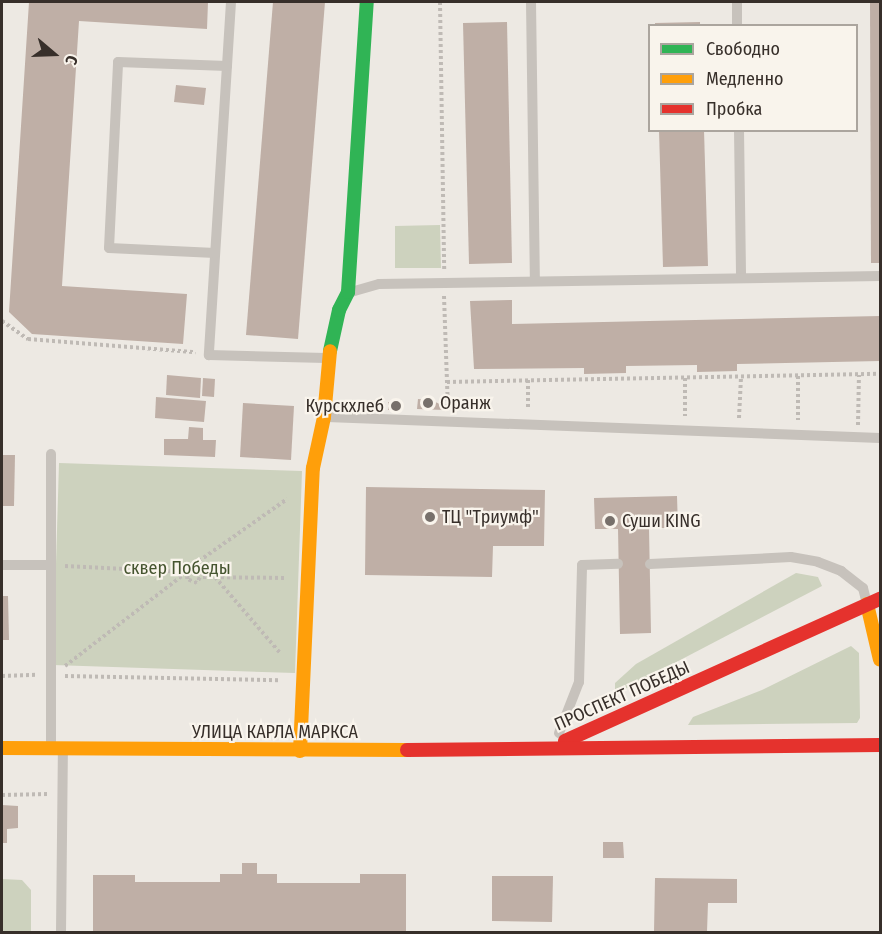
<!DOCTYPE html>
<html>
<head>
<meta charset="utf-8">
<style>
	body { margin:0 }
	#map { position:relative; width:882px; height:934px; overflow:hidden; background:#ede9e3; font-family:"Fira Sans Condensed",sans-serif }
	div>[style] { position:absolute }
	.green>* { inset:0; background:#cdd2be }
	.building>* { inset:0; background:#bfafa6 }
	.path>* { height:4px; margin-top:-2px; transform-origin:0; background:repeating-linear-gradient(90deg,#bfbab5 0 3px,transparent 0 6px) }
	.lane>* { height:10px; margin:-5px; padding:0 5px; transform-origin:5px; border-radius:5px; background:#c7c2bc }
	.fast>* { height:14px; margin:-7px; padding:0 7px; transform-origin:7px; border-radius:7px; background:#30b455 }
	.slow>* { height:14px; margin:-7px; padding:0 7px; transform-origin:7px; border-radius:7px; background:#ff9f0a }
	.jam>* { height:14px; margin:-7px; padding:0 7px; transform-origin:7px; border-radius:7px; background:#e5322d }
	.dots>* { width:16px; height:16px; translate:-50% -50%; box-sizing:border-box; border:3px solid #f9f4ec; border-radius:50% }
	span { translate:-50% -50%; white-space:nowrap; text-align:center; line-height:1.15; -webkit-text-stroke:4.5px #f9f4ec; paint-order:stroke }
	.poi-label { font-size:18px; color:#372f2a }
	.left { translate:0 -50%; text-align:left }
	.right { translate:-100% -50%; text-align:right }
	.park-label { font-size:18px; color:#45542f }
	.street-label { font-size:18px; color:#372f2a }
	.frame { position:absolute; inset:0; border:3px solid #372f2a; pointer-events:none }
	.legend { position:absolute; left:648px; top:24px; width:210px; height:108px; box-sizing:border-box; background:#f9f4ec; border:2px solid #aba59e; margin:0; padding:8px 10px; list-style:none; font-size:18px; color:#372f2a }
	.legend li { display:flex; align-items:center; gap:12px; height:30px }
	.legend b { width:30px; border:2px solid #aba59e }
	.north { position:absolute; left:24px; top:24px; width:60px; height:60px; -webkit-text-stroke:4px #f9f4ec; paint-order:stroke; rotate:109deg; font-size:16px; font-weight:700; line-height:24px; text-align:center; color:#372f2a }
	.north::after { content:''; display:block; margin:auto; width:21px; height:27px; background:#372f2a; clip-path:polygon(50% 0,100% 100%,50% 72%,0 100%) }
</style>
</head>
<body>
<div id="map">
	<div class="green">
		<div style="clip-path:polygon(440px 225px,441px 268px,395px 268px,395px 226px)"></div>
		<div style="clip-path:polygon(59px 463px,302px 471px,295px 673px,53px 665px)"></div>
		<div style="clip-path:polygon(796px 573px,818px 577px,822px 586px,619px 692px,615px 690px,615px 683px,636px 664px)"></div>
		<div style="clip-path:polygon(851px 646px,859px 653px,860px 718px,857px 723px,688px 725px,693px 717px,762px 690px)"></div>
		<div style="clip-path:polygon(2px 879px,22px 880px,31px 890px,31px 932px,2px 932px)"></div>
	</div>
	<div class="building">
		<div style="clip-path:polygon(29px 2px,208px 2px,207px 29px,79px 21px,62px 286px,187px 294px,183px 344px,32px 334px,9px 312px)"></div>
		<div style="clip-path:polygon(273px 2px,325px 2px,298px 339px,246px 335px)"></div>
		<div style="clip-path:polygon(870px 2px,880px 2px,880px 263px,871px 263px)"></div>
		<div style="clip-path:polygon(507px 22px,512px 263px,469px 264px,463px 23px)"></div>
		<div style="clip-path:polygon(700px 22px,700px 26px,655px 26px,655px 23px)"></div>
		<div style="clip-path:polygon(176px 85px,206px 88px,204px 105px,174px 102px)"></div>
		<div style="clip-path:polygon(659px 130px,704px 130px,708px 266px,663px 267px)"></div>
		<div style="clip-path:polygon(512px 300px,512px 324px,880px 316px,880px 361px,737px 364px,737px 371px,697px 372px,697px 365px,626px 366px,626px 373px,584px 374px,584px 368px,474px 369px,470px 301px)"></div>
		<div style="clip-path:polygon(167px 375px,201px 378px,200px 398px,166px 395px)"></div>
		<div style="clip-path:polygon(203px 378px,215px 379px,214px 397px,202px 396px)"></div>
		<div style="clip-path:polygon(156px 397px,206px 401px,204px 422px,155px 418px)"></div>
		<div style="clip-path:polygon(418px 399px,431px 400px,444px 406px,444px 410px,417px 409px)"></div>
		<div style="clip-path:polygon(388px 402px,403px 402px,403px 410px,388px 410px)"></div>
		<div style="clip-path:polygon(243px 403px,294px 406px,291px 460px,240px 457px)"></div>
		<div style="clip-path:polygon(189px 427px,203px 428px,203px 440px,216px 440px,215px 457px,164px 455px,164px 439px,188px 439px)"></div>
		<div style="clip-path:polygon(2px 455px,15px 455px,14px 506px,2px 506px)"></div>
		<div style="clip-path:polygon(366px 487px,545px 490px,544px 546px,493px 546px,492px 577px,365px 575px)"></div>
		<div style="clip-path:polygon(677px 496px,678px 528px,649px 528px,651px 633px,620px 634px,618px 529px,595px 529px,594px 498px)"></div>
		<div style="clip-path:polygon(2px 596px,8px 596px,9px 640px,2px 640px)"></div>
		<div style="clip-path:polygon(2px 805px,18px 806px,18px 828px,7px 829px,7px 843px,2px 843px)"></div>
		<div style="clip-path:polygon(603px 842px,623px 842px,624px 858px,603px 858px)"></div>
		<div style="clip-path:polygon(242px 863px,257px 863px,257px 874px,277px 874px,277px 883px,360px 883px,360px 874px,406px 874px,406px 932px,93px 932px,93px 875px,135px 875px,135px 882px,220px 882px,220px 874px,242px 874px)"></div>
		<div style="clip-path:polygon(492px 876px,553px 876px,552px 922px,492px 921px)"></div>
		<div style="clip-path:polygon(655px 878px,737px 879px,737px 903px,708px 903px,707px 932px,654px 932px)"></div>
	</div>
	<div class="path">
		<div style="left:440px;top:2px;width:269px;rotate:89.1deg"></div>
		<div style="left:444px;top:296px;width:113px;rotate:88deg"></div>
		<div style="left:2px;top:321px;width:32px;rotate:35deg"></div>
		<div style="left:28px;top:339px;width:168px;rotate:4.5deg"></div>
		<div style="left:798px;top:376px;width:44px;rotate:90deg"></div>
		<div style="left:685px;top:378px;width:38px;rotate:90deg"></div>
		<div style="left:528px;top:380px;width:29px;rotate:90deg"></div>
		<div style="left:447px;top:382px;width:433px;rotate:-1.1deg"></div>
		<div style="left:739px;top:418px;width:41px;rotate:-87.2deg"></div>
		<div style="left:858px;top:425px;width:50px;rotate:-88.9deg"></div>
		<div style="left:65px;top:566px;width:121px;rotate:2.8deg"></div>
		<div style="left:191px;top:567px;width:12px;rotate:24deg"></div>
		<div style="left:202px;top:572px;width:12px;rotate:114deg"></div>
		<div style="left:197px;top:583px;width:11px;rotate:-158deg"></div>
		<div style="left:187px;top:579px;width:11px;rotate:-80deg"></div>
		<div style="left:189px;top:568px;width:120px;rotate:-35.1deg"></div>
		<div style="left:203px;top:577px;width:81px;rotate:0.7deg"></div>
		<div style="left:215px;top:577px;width:101px;rotate:49.4deg"></div>
		<div style="left:65px;top:666px;width:154px;rotate:-37.6deg"></div>
		<div style="left:2px;top:676px;width:35px;rotate:-2deg"></div>
		<div style="left:65px;top:676px;width:215px;rotate:1.1deg"></div>
		<div style="left:2px;top:795px;width:46px;rotate:-1.2deg"></div>
	</div>
	<div class="lane">
		<div style="left:231px;top:2px;width:354px;rotate:93.6deg"></div>
		<div style="left:209px;top:355px;width:117px;rotate:1.5deg"></div>
		<div style="left:531px;top:2px;width:279px;rotate:89.2deg"></div>
		<div style="left:737px;top:2px;width:24px;rotate:90deg"></div>
		<div style="left:739px;top:130px;width:148px;rotate:89.2deg"></div>
		<div style="left:215px;top:253px;width:106px;rotate:-177.3deg"></div>
		<div style="left:109px;top:248px;width:186px;rotate:-87.2deg"></div>
		<div style="left:118px;top:62px;width:109px;rotate:2.1deg"></div>
		<div style="left:351px;top:292px;width:29px;rotate:-16deg"></div>
		<div style="left:379px;top:284px;width:501px;rotate:-0.91deg"></div>
		<div style="left:327px;top:417px;width:553px;rotate:2.17deg"></div>
		<div style="left:650px;top:564px;width:141px;rotate:-2.8deg"></div>
		<div style="left:791px;top:557px;width:27px;rotate:10deg"></div>
		<div style="left:818px;top:562px;width:25px;rotate:21deg"></div>
		<div style="left:841px;top:571px;width:28px;rotate:38deg"></div>
		<div style="left:863px;top:588px;width:12px;rotate:76deg"></div>
		<div style="left:2px;top:565px;width:49px"></div>
		<div style="left:559px;top:733px;width:55px;rotate:-68.6deg"></div>
		<div style="left:579px;top:682px;width:117px;rotate:-88.5deg"></div>
		<div style="left:582px;top:565px;width:36px;rotate:-2deg"></div>
		<div style="left:51px;top:745px;width:291px;rotate:-90deg"></div>
		<div style="left:61px;top:932px;width:179px;rotate:-89.4deg"></div>
	</div>
	<div class="fast">
		<div style="left:330px;top:351px;width:42px;rotate:-77.6deg"></div>
		<div style="left:339px;top:310px;width:20px;rotate:-63deg"></div>
		<div style="left:348px;top:292px;width:291px;rotate:-86.3deg"></div>
	</div>
	<div class="slow">
		<div style="left:867px;top:604px;width:57px;rotate:76.9deg"></div>
		<div style="left:2px;top:748px;width:405px;rotate:0.3deg"></div>
		<div style="left:300px;top:751px;width:283px;rotate:-87.4deg"></div>
		<div style="left:313px;top:468px;width:52px;rotate:-77.8deg"></div>
		<div style="left:324px;top:417px;width:66px;rotate:-84.8deg"></div>
	</div>
	<div class="jam">
		<div style="left:565px;top:741px;width:346px;rotate:-24.3deg"></div>
		<div style="left:407px;top:750px;width:473px;rotate:-0.6deg"></div>
	</div>
	<div class="dots">
		<div style="left:428px;top:403px;background:#77706b"></div>
		<div style="left:396px;top:406px;background:#77706b"></div>
		<div style="left:430px;top:517px;background:#77706b"></div>
		<div style="left:610px;top:521px;background:#77706b"></div>
	</div>
	<div class="poi-label">
		<span class="left" style="left:440px;top:403px">Оранж</span>
		<span class="right" style="left:384px;top:406px">Курскхлеб</span>
		<span class="left" style="left:442px;top:517px">ТЦ "Триумф"</span>
		<span class="left" style="left:622px;top:521px">Суши KING</span>
	</div>
	<div class="park-label">
		<span style="left:177px;top:568px">сквер Победы</span>
	</div>
	<div class="street-label">
		<span style="left:622px;top:696px;rotate:-24deg">ПРОСПЕКТ ПОБЕДЫ</span>
		<span style="left:275px;top:732px">УЛИЦА КАРЛА МАРКСА</span>
	</div>
	<div class="frame"></div>
	<ul class="legend">
	<li><b style="height:8px;background:#30b455"></b>Свободно</li>
	<li><b style="height:8px;background:#ff9f0a"></b>Медленно</li>
	<li><b style="height:8px;background:#e5322d"></b>Пробка</li>
	</ul>
	<div class="north">С</div>
</div>
</body>
</html>
